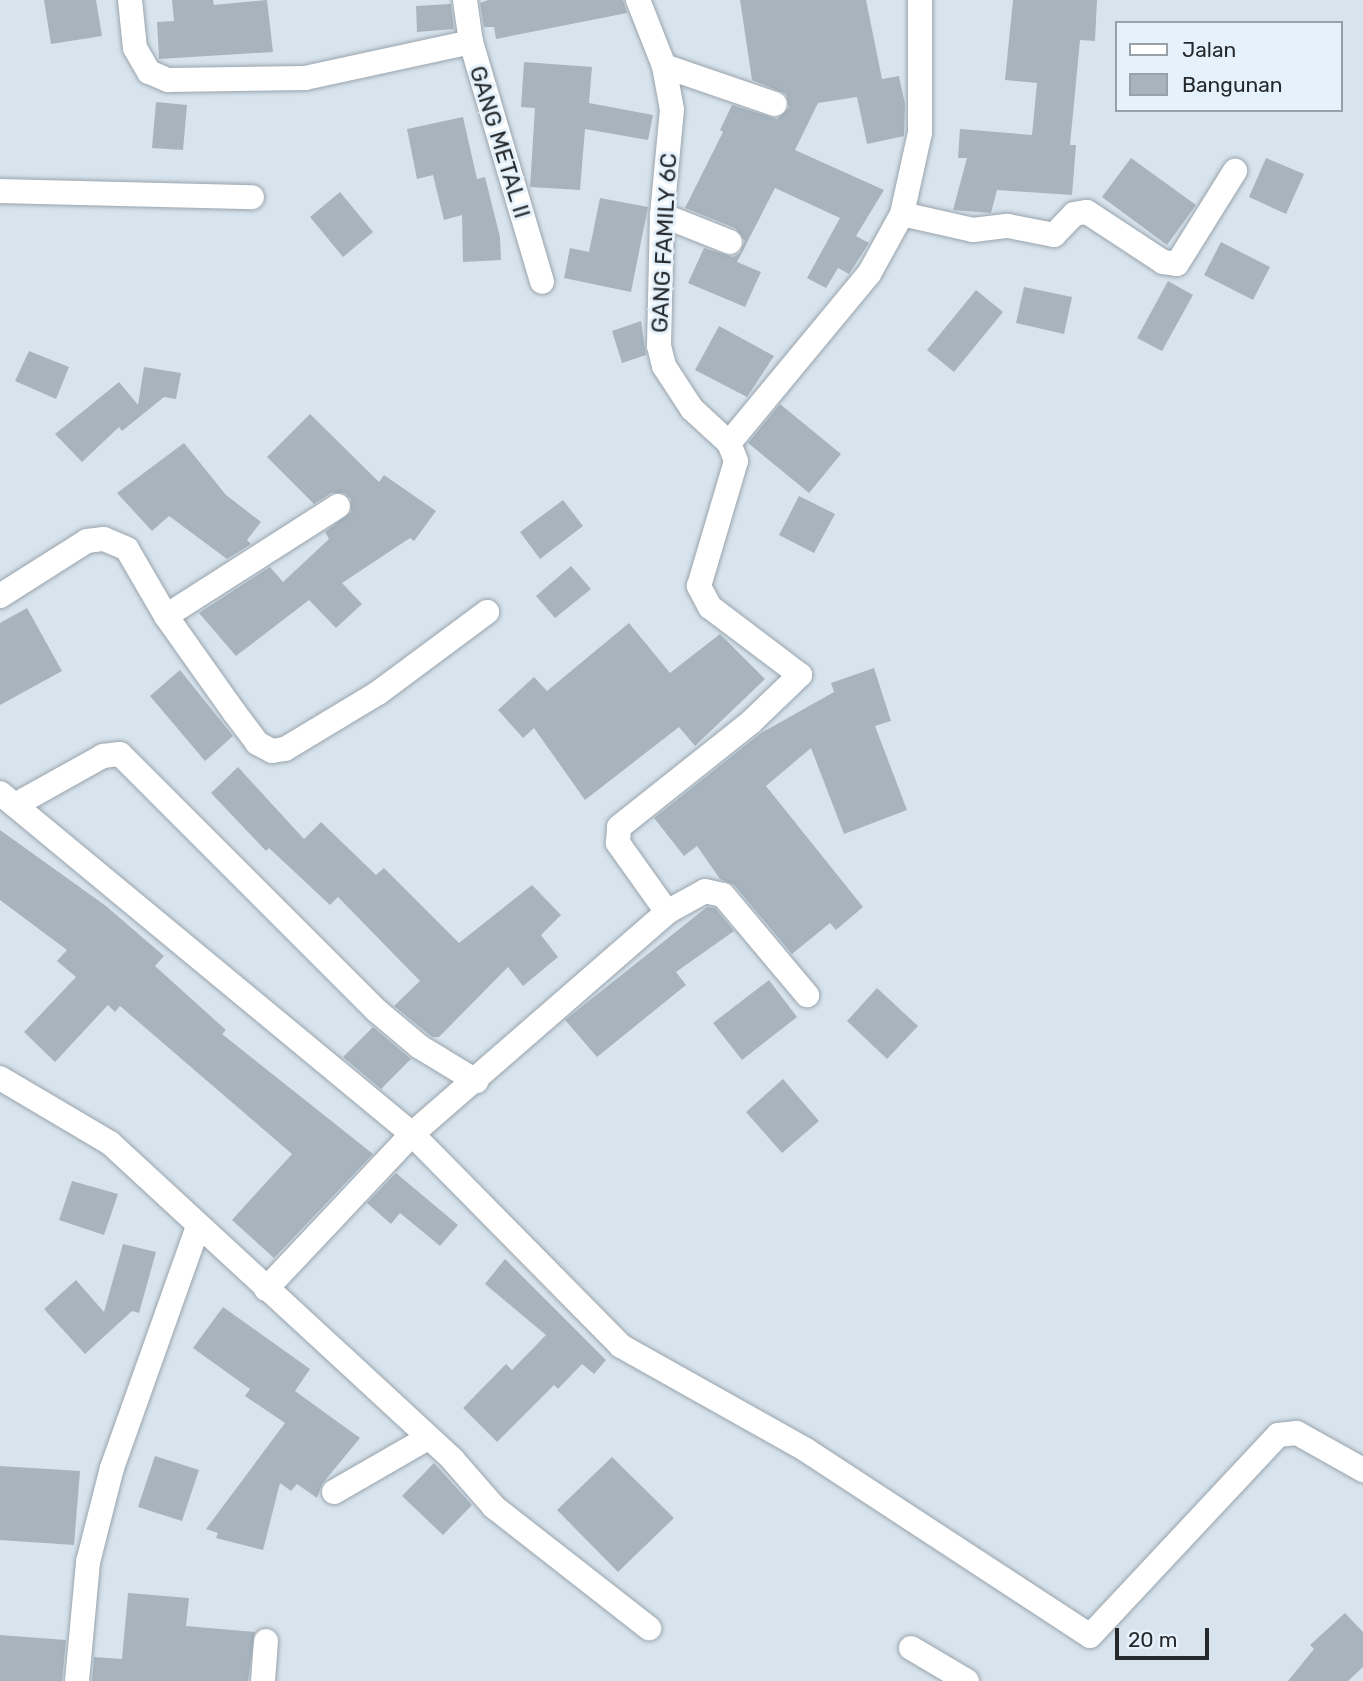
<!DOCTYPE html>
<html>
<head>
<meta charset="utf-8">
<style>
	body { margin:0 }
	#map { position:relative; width:1363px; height:1681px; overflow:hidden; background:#d8e4ed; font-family:Rubik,sans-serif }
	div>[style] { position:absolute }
	.building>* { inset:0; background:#a8b4bd }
	.roads { filter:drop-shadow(0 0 2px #99a4ad) drop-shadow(0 0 2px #99a4ad) }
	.minor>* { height:24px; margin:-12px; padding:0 12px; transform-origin:12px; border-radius:12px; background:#fff }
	span { translate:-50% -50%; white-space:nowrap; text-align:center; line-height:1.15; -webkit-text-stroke:6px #e5f1fb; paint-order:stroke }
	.street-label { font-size:23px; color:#25292c }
	.legend { position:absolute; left:1115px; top:21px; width:228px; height:91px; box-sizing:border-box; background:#e5f1fb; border:2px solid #98a1a8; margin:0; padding:9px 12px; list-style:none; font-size:21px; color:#25292c }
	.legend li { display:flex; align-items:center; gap:14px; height:35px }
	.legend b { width:35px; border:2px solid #98a1a8 }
	.scale { position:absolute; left:1115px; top:1628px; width:94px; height:32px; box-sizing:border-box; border:4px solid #25292c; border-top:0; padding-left:9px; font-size:21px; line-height:24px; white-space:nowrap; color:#25292c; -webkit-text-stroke:5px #e5f1fb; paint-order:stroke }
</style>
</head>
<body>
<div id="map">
	<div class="building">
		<div style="clip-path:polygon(44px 0,96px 0,102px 36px,51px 44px)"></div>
		<div style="clip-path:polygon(172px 0,213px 0,214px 5px,267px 0,273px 52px,159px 59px,157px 22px,174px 21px)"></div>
		<div style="clip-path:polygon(488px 0,623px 0,627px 13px,496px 39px,494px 27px,484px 27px,480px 3px)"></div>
		<div style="clip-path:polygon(740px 0,866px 0,882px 79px,899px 76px,905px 104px,904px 136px,867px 144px,857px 97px,818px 103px,795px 150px,884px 190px,856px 236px,869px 243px,849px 274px,838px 268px,826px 288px,807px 278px,840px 218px,775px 188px,737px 262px,761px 272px,745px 307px,688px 283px,704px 248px,733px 257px,740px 253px,745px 241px,735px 228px,685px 208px,723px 132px,720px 130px,732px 105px,777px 119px,789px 108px,786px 94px,752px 80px)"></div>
		<div style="clip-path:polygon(1013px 0,1097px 0,1095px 41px,1080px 40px,1070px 145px,1076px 145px,1072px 195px,997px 190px,991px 213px,953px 210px,967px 158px,958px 158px,960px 129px,1032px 135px,1037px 83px,1005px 80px)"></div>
		<div style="clip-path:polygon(451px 4px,454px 29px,417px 32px,416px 6px)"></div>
		<div style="clip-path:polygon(524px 62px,592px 67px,589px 103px,653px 115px,648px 140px,585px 129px,580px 190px,530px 187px,535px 108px,521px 107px)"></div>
		<div style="clip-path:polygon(156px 102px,187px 105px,183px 150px,152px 148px)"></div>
		<div style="clip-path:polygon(463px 117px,477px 179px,485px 177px,500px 237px,501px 260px,463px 262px,462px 215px,444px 220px,433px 175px,417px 179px,407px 129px)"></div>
		<div style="clip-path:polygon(1131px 158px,1196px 205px,1167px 245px,1102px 197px)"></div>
		<div style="clip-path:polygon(1266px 158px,1304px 174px,1286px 214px,1249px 197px)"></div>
		<div style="clip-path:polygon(340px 192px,373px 232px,343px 257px,310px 217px)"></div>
		<div style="clip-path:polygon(600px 198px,648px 207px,631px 292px,564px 278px,570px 248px,589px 252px)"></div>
		<div style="clip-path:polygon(1221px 242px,1270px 267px,1253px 300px,1204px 275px)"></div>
		<div style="clip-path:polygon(1168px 281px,1193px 295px,1162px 351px,1137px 338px)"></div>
		<div style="clip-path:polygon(1024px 287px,1072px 297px,1064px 334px,1016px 323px)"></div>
		<div style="clip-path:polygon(976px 290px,1003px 312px,954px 372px,927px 350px)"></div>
		<div style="clip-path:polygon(641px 321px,646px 355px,622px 363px,612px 331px)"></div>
		<div style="clip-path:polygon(719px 326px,774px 356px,747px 397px,695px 370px)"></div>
		<div style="clip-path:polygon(29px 351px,69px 367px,56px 399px,15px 381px)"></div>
		<div style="clip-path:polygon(144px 367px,181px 373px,176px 399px,164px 397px,122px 431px,119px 427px,82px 462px,55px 434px,119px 382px,138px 405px)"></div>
		<div style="clip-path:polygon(780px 404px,841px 454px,809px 493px,748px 443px)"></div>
		<div style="clip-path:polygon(310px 414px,379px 482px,384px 475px,436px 511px,414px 541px,410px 538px,342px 583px,362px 604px,336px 628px,309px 600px,236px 656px,199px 613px,270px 567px,283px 582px,329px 539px,325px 532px,351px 512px,351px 499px,344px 493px,331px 493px,314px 504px,267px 457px)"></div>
		<div style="clip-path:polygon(184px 443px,226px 495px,261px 522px,247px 540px,251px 544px,227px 559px,169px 516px,152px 531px,117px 493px)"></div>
		<div style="clip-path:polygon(799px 496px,835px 514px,814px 553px,779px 535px)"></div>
		<div style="clip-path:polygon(563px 500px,583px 526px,540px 559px,520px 532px)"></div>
		<div style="clip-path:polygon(571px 566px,591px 589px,555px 618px,536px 596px)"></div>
		<div style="clip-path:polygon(27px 608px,62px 671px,0 705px,0 623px)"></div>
		<div style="clip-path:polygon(629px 623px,670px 673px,720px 634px,765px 679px,695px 746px,679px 727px,585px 800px,534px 728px,523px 738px,498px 710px,534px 677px,547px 691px)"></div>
		<div style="clip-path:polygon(874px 668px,891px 721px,875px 726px,907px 810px,844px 834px,811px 748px,766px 786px,863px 907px,836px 930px,830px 923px,792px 954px,734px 885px,720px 879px,697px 846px,684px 856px,654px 818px,761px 733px,834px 692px,831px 683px)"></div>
		<div style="clip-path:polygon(180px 670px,233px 736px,205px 761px,150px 696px)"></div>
		<div style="clip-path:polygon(238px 767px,304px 839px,321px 822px,376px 875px,384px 868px,459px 943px,532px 885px,561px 915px,541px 935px,558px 957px,523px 986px,508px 967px,439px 1037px,432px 1037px,394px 1006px,420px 981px,338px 897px,330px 905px,269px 848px,266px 851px,211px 793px)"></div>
		<div style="clip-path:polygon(0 830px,106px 906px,164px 956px,155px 966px,226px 1030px,222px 1034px,373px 1154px,274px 1258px,232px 1220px,292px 1154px,120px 1006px,115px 1012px,108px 1005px,55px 1062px,24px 1032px,76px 977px,57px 961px,67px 950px,0 900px)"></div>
		<div style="clip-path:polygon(707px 907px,715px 908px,734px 931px,676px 972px,686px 985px,597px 1057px,565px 1020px)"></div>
		<div style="clip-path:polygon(769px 980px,797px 1017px,742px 1060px,713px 1023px)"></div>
		<div style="clip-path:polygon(877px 988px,918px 1026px,887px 1059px,847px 1021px)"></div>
		<div style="clip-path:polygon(373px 1027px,411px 1059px,381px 1089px,343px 1057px)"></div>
		<div style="clip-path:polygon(783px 1079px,819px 1121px,782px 1153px,746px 1112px)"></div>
		<div style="clip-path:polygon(396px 1173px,458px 1225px,440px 1246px,400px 1213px,391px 1224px,367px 1203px)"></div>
		<div style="clip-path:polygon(72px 1181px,118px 1194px,104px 1235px,59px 1220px)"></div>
		<div style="clip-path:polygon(123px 1244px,156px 1252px,139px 1313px,132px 1311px,85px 1354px,44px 1309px,76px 1280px,104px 1312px)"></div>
		<div style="clip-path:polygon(505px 1259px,606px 1360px,594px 1374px,582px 1364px,558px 1389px,554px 1385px,497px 1442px,463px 1408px,506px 1364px,512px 1370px,546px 1335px,485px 1284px)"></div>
		<div style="clip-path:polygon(223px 1307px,310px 1369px,295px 1391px,360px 1438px,322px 1484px,317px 1498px,297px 1484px,291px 1491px,280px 1483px,263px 1550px,216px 1538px,218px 1533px,206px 1529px,285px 1423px,245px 1396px,250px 1389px,193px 1348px)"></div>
		<div style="clip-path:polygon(155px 1456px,199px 1470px,182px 1521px,138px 1507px)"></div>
		<div style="clip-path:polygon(612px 1457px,674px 1518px,618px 1572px,557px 1510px)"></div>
		<div style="clip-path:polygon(434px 1463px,472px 1505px,443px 1535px,402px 1496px)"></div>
		<div style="clip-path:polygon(0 1466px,80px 1471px,74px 1545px,0 1540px)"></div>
		<div style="clip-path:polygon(128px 1593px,189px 1598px,186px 1626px,255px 1632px,248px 1681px,92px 1681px,94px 1657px,122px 1659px)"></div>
		<div style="clip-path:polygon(1345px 1613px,1363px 1632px,1363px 1667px,1348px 1681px,1288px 1681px,1314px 1649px,1310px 1645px)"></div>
		<div style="clip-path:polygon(0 1635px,66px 1640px,62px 1681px,0 1681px)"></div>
	</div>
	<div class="roads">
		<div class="minor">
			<div style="left:130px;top:0;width:48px;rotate:84.1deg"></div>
			<div style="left:135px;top:48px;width:28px;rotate:60deg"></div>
			<div style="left:149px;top:72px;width:21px;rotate:23deg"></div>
			<div style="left:168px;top:80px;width:137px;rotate:-0.8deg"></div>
			<div style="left:305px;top:78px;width:170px;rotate:-12.2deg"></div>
			<div style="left:465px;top:0;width:42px;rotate:81.9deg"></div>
			<div style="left:471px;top:42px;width:250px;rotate:73.5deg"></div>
			<div style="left:664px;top:66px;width:117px;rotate:18.9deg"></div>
			<div style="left:0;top:191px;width:252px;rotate:1.4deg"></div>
			<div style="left:902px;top:214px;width:73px;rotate:12.7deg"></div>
			<div style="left:973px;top:230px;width:35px;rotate:-7deg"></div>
			<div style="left:1008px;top:226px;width:47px;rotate:11.1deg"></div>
			<div style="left:1054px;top:235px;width:29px;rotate:-46deg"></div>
			<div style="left:1074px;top:214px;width:13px;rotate:-9deg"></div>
			<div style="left:1087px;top:212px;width:91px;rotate:33.3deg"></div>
			<div style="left:1163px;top:262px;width:14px;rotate:8deg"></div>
			<div style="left:1177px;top:264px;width:110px;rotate:-58.1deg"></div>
			<div style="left:662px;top:215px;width:73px;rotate:21.7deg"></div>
			<div style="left:729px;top:443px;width:219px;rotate:-50.4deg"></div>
			<div style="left:869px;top:274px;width:68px;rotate:-61.2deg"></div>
			<div style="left:902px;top:214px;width:83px;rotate:-77.5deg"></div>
			<div style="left:920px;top:133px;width:133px;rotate:-90deg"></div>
			<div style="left:0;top:596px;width:103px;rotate:-32.3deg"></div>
			<div style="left:87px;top:541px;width:17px;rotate:-7deg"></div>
			<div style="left:104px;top:539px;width:25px;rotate:23deg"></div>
			<div style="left:127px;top:549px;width:78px;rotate:59.8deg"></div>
			<div style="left:166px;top:616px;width:118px;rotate:54.7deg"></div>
			<div style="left:234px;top:712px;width:39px;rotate:53deg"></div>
			<div style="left:257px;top:743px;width:17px;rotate:28deg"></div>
			<div style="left:272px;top:751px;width:13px;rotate:-9deg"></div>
			<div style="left:285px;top:749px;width:109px;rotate:-31.1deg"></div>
			<div style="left:378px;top:693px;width:136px;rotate:-36.6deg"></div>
			<div style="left:166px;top:616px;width:204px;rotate:-32.6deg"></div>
			<div style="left:0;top:793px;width:535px;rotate:39.61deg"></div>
			<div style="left:412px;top:1134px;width:298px;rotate:45.4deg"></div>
			<div style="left:621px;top:1346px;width:212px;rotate:29.3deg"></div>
			<div style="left:806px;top:1450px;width:339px;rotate:33.2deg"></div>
			<div style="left:1090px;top:1636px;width:275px;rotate:-46.9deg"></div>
			<div style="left:1278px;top:1435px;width:19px;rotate:-6deg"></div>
			<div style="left:1297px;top:1433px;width:76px;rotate:29.3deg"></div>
			<div style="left:15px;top:805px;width:101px;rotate:-29.1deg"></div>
			<div style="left:103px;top:756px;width:17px;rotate:-7deg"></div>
			<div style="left:120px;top:754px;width:363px;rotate:45deg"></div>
			<div style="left:377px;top:1011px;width:56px;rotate:39.9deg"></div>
			<div style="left:420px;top:1047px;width:66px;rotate:31.3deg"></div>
			<div style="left:667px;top:912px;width:43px;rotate:-28.9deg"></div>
			<div style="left:705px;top:891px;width:18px;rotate:13deg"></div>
			<div style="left:723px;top:895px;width:131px;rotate:50deg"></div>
			<div style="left:0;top:1078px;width:128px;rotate:30.6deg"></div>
			<div style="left:110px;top:1143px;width:467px;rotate:42.7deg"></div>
			<div style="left:453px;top:1460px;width:62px;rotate:48.9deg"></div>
			<div style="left:494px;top:1507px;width:197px;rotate:38deg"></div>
			<div style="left:266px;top:1289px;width:213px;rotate:-46.7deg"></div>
			<div style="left:412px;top:1134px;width:338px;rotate:-41deg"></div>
			<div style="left:667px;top:912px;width:85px;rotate:-125.4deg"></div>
			<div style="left:618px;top:843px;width:16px;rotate:-86deg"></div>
			<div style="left:619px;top:827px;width:169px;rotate:-38.5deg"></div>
			<div style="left:751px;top:722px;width:68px;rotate:-43.8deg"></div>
			<div style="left:800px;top:675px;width:113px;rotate:-142.9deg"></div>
			<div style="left:710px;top:607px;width:24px;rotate:-118deg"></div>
			<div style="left:699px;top:586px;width:130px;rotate:-73.5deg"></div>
			<div style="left:736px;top:461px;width:19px;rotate:-111deg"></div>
			<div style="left:729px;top:443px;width:50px;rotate:-137.4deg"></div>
			<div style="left:692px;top:409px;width:51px;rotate:-123.1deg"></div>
			<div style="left:664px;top:366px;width:21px;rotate:-104deg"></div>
			<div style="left:659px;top:346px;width:131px;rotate:-88.7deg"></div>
			<div style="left:662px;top:215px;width:105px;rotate:-84.6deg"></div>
			<div style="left:672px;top:110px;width:45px;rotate:-100.3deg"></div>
			<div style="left:664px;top:66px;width:71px;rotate:-111.5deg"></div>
			<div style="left:334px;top:1492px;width:108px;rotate:-29.9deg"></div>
			<div style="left:911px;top:1648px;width:65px;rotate:30.5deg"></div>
			<div style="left:77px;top:1681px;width:120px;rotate:-84.7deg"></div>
			<div style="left:88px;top:1562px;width:97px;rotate:-75.7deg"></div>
			<div style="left:112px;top:1468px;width:257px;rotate:-70.4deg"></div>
			<div style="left:263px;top:1681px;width:40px;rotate:-85.7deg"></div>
		</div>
	</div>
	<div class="street-label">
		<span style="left:500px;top:142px;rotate:73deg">GANG METAL II</span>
		<span style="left:664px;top:243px;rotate:-87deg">GANG FAMILY 6C</span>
	</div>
	<ul class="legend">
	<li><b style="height:9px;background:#fff"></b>Jalan</li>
	<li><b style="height:19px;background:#a8b4bd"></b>Bangunan</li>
	</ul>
	<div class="scale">20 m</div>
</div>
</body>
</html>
